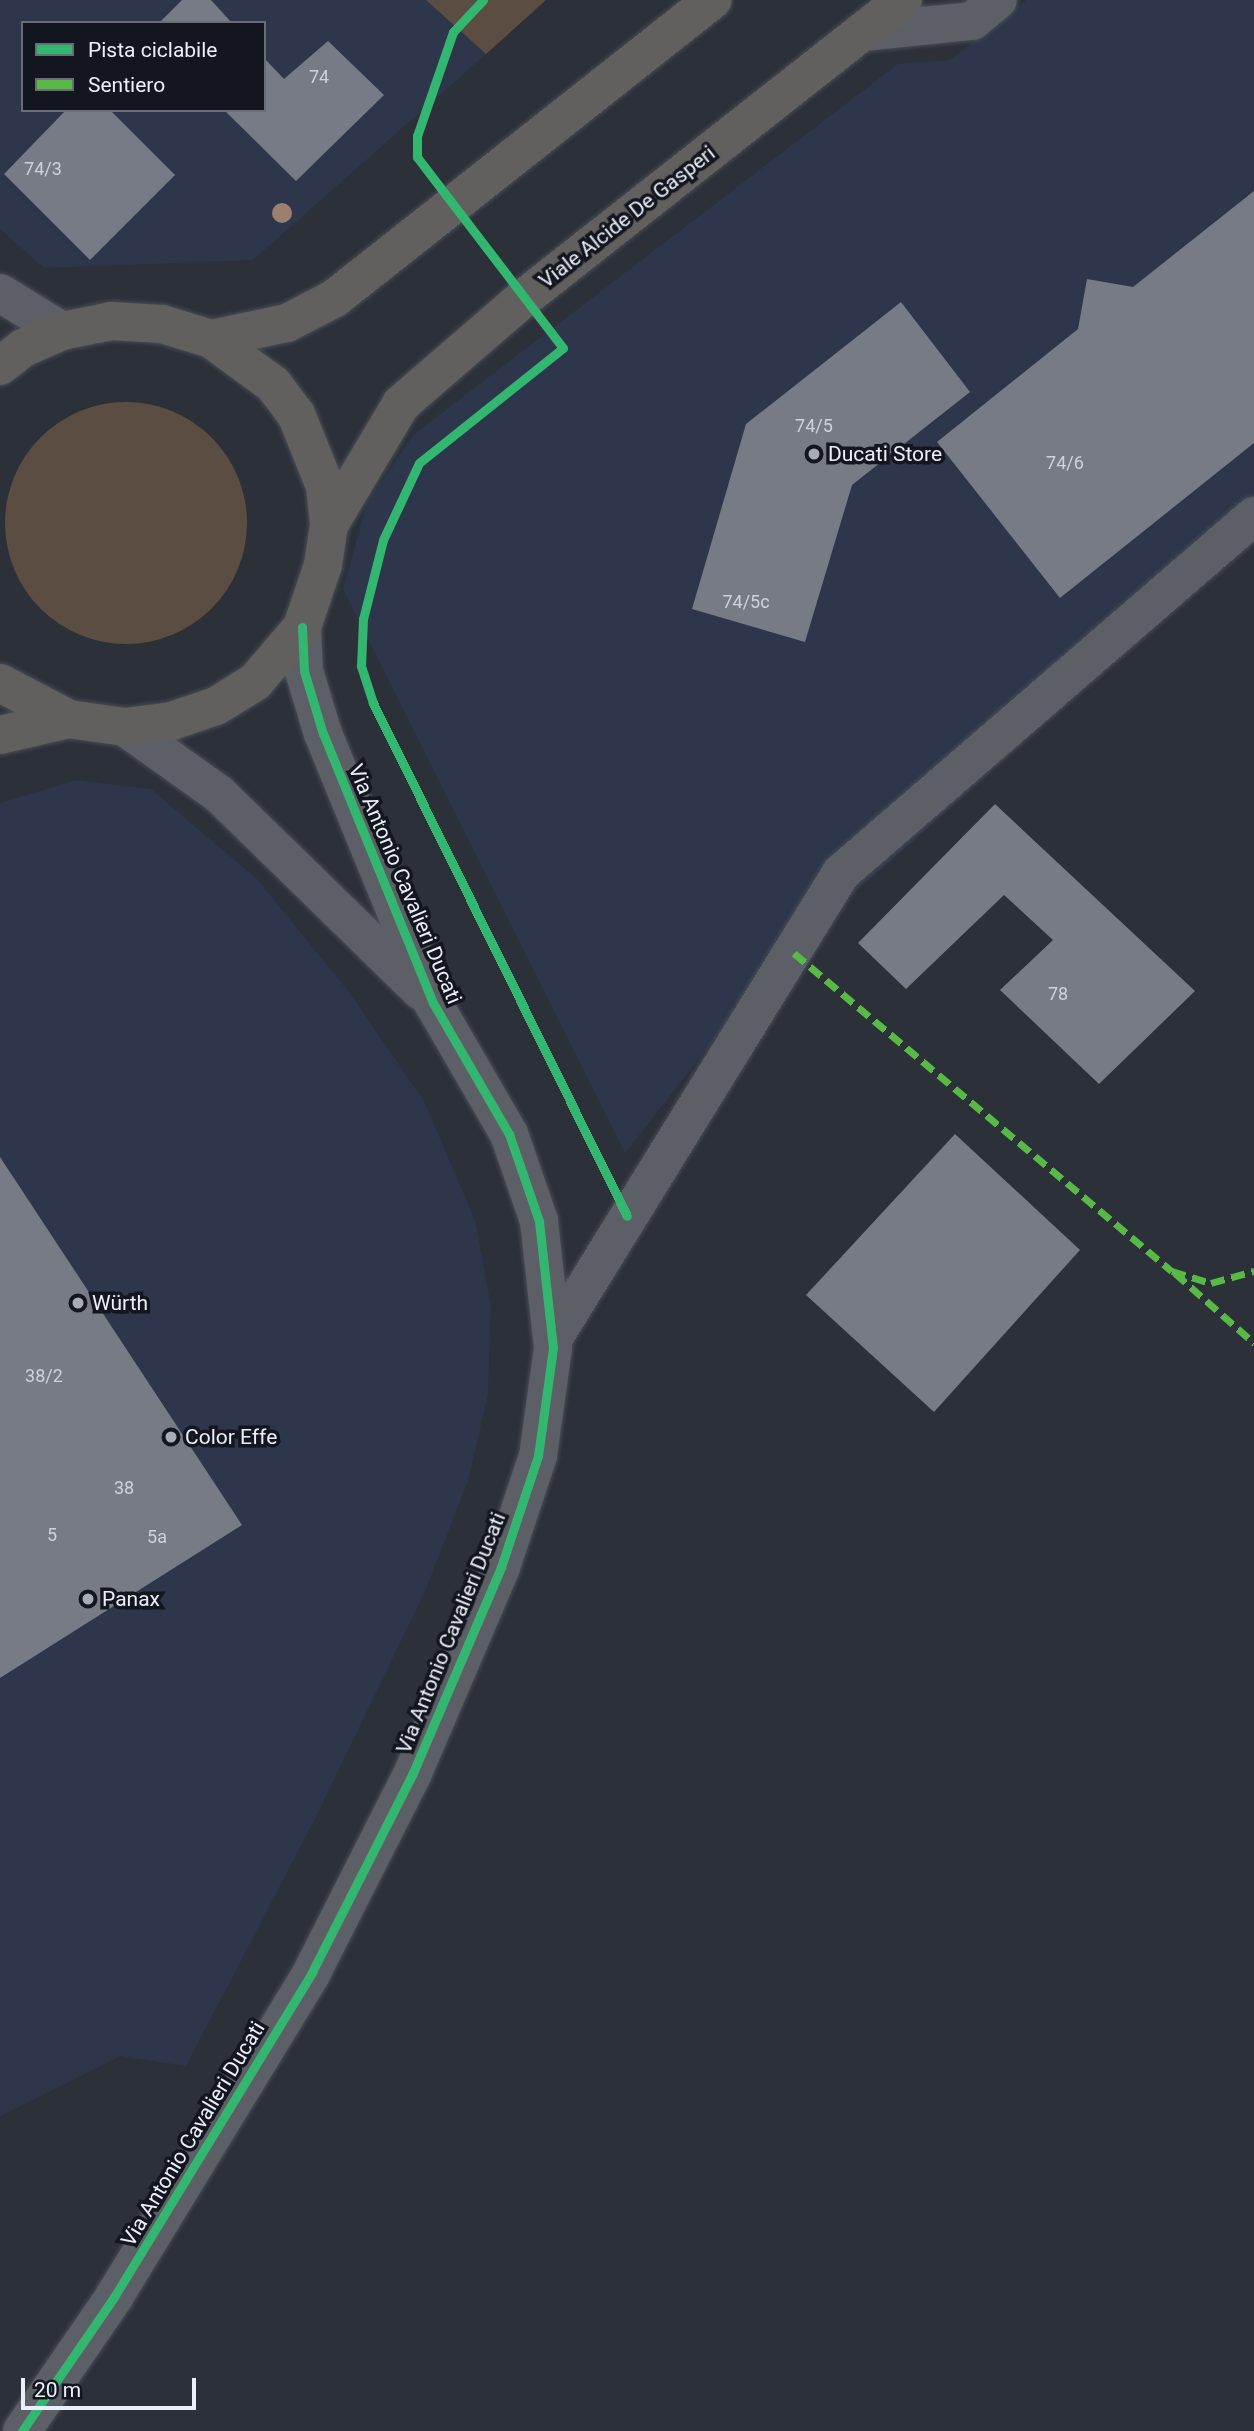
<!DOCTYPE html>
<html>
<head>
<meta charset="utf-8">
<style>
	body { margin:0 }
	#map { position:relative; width:1254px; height:2431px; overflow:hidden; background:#2c3038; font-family:Roboto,sans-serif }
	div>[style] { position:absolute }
	.built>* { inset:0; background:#2d364a }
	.green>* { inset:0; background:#5c4d42 }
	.round { border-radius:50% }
	.building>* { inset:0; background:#777b85 }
	.roads { filter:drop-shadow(0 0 2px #484c54) drop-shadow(0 0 2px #484c54) }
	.minor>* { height:38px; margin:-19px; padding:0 19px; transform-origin:19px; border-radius:19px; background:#5c5f65 }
	.major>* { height:38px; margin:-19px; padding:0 19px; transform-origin:19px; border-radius:19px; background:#62605e }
	.quiet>* { height:7px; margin-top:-3.5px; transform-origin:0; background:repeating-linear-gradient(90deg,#58b947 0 14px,transparent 0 21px) }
	.cycleway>* { height:9px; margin:-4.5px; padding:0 4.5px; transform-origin:4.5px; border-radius:4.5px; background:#33b770 }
	.trees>* { width:20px; height:20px; margin:-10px; border-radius:50%; background:#9a806d }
	.dots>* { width:19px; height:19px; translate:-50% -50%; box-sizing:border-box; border:4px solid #13161e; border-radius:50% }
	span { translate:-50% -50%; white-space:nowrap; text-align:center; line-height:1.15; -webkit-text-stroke:7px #13161e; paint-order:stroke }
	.number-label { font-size:18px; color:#cdd2dd }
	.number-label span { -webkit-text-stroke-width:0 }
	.street-label { font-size:21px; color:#eaeffa }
	.poi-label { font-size:21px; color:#eaeffa }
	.left { translate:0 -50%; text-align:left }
	.legend { position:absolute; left:21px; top:21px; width:245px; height:91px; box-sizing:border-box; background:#13161e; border:2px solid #696d76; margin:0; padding:9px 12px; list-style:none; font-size:21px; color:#eaeffa }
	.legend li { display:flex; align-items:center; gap:14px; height:35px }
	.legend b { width:35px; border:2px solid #696d76 }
	.scale { position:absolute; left:21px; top:2378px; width:175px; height:32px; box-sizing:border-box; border:4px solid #eaeffa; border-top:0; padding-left:9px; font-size:21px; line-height:24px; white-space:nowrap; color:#eaeffa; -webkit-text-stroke:5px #13161e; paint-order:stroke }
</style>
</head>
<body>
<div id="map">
	<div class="built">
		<div style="clip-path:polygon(evenodd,0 0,426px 0,486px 54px,253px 260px,44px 268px,0 229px,0 0,23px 23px,264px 23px,264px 110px,23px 110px,23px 23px)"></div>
		<div style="clip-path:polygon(1026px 0,1254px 0,1254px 537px,771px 967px,625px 1153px,343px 589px,367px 503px,413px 435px,898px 64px,950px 60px)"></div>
		<div style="clip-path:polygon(76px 780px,151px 789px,257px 879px,349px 992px,424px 1101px,475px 1220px,491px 1306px,488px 1395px,468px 1481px,425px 1591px,317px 1815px,186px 2066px,120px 2056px,0 2116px,0 803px)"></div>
	</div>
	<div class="green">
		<div style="clip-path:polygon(426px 0,546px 0,486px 54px)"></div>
		<div class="round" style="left:5px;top:402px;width:242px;height:242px"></div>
	</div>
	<div class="building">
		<div style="clip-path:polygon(182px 0,211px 0,232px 23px,159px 23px)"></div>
		<div style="clip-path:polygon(328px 41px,384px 95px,296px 181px,224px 110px,264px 110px,264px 58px,284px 79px)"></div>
		<div style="clip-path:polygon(66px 110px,110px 110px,175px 175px,90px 260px,4px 174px)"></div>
		<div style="clip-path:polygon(1254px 191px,1254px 443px,1060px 598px,937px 442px,1078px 329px,1087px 279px,1133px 287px)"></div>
		<div style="clip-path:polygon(901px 302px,970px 392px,852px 485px,805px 642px,692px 609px,746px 424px)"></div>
		<div style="clip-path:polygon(995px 804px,1195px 991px,1099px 1084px,1000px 990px,1053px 940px,1004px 895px,906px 989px,858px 943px)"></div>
		<div style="clip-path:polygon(955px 1134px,1080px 1250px,934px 1412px,806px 1295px)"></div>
		<div style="clip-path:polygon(0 1157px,242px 1525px,0 1678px)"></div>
	</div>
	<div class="roads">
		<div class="minor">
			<div style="left:863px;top:32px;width:110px;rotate:-5.8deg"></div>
			<div style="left:972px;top:21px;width:33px;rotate:-39deg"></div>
			<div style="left:0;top:293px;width:73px;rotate:31.5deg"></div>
			<div style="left:125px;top:727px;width:115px;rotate:35.5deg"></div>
			<div style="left:219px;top:794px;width:282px;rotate:44.3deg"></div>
			<div style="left:553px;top:1339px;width:548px;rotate:-58.28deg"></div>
			<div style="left:841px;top:873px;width:546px;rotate:-40.84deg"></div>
			<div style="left:22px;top:2431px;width:163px;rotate:-55.5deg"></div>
			<div style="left:114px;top:2297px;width:381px;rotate:-58.6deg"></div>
			<div style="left:312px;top:1972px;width:221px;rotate:-63.1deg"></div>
			<div style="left:412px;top:1775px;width:226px;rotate:-66.8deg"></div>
			<div style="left:501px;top:1567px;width:117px;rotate:-71.6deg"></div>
			<div style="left:538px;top:1456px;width:109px;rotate:-82.1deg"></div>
			<div style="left:553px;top:1348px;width:128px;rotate:-96.3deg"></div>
			<div style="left:539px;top:1221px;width:92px;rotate:-109deg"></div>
			<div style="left:509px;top:1134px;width:151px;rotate:-120.1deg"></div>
			<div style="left:433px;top:1003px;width:291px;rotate:-112.2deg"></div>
			<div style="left:323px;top:734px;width:66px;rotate:-106.8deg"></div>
			<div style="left:304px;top:671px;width:44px;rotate:-92.6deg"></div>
		</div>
		<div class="major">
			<div style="left:211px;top:339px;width:78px;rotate:-11.9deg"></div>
			<div style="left:287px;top:323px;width:54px;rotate:-27.5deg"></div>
			<div style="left:335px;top:298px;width:481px;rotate:-38.3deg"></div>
			<div style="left:0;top:366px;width:29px;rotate:-38deg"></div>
			<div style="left:23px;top:348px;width:43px;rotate:-23.6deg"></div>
			<div style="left:62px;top:331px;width:50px;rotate:-11.5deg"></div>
			<div style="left:111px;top:321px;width:51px;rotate:3.4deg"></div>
			<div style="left:162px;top:324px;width:51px;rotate:17deg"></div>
			<div style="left:211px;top:339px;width:77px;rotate:36deg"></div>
			<div style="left:273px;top:384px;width:38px;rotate:53deg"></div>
			<div style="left:296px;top:414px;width:78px;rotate:68.1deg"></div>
			<div style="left:325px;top:486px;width:39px;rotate:84deg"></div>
			<div style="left:329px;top:525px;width:40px;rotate:98.5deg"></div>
			<div style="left:323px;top:565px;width:65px;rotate:108.7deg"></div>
			<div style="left:302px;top:627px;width:72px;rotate:130.5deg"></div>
			<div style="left:255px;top:682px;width:46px;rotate:148.4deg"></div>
			<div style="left:216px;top:706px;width:46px;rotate:161.2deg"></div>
			<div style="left:172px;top:721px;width:47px;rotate:172.7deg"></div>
			<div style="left:125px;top:727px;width:57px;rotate:-171.9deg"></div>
			<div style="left:69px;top:719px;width:78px;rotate:-152.4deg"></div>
			<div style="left:329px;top:525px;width:141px;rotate:-59.2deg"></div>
			<div style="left:401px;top:404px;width:162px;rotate:-40.8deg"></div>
			<div style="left:524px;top:298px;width:482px;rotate:-38.2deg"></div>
			<div style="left:0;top:735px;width:71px;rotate:-13.1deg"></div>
		</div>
	</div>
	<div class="quiet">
		<div style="left:794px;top:953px;width:494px;rotate:40.1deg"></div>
		<div style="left:1172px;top:1271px;width:41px;rotate:17.1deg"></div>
		<div style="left:1211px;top:1283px;width:45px;rotate:-15.6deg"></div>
		<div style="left:1175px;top:1273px;width:106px;rotate:41.5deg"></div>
	</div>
	<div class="cycleway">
		<div style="left:483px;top:0;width:44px;rotate:133.2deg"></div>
		<div style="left:453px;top:32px;width:110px;rotate:109.1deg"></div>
		<div style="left:417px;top:136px;width:21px;rotate:90deg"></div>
		<div style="left:417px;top:157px;width:240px;rotate:52.6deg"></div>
		<div style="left:563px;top:348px;width:184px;rotate:141.4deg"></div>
		<div style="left:419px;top:463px;width:85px;rotate:115.1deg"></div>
		<div style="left:383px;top:540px;width:81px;rotate:104.2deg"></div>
		<div style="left:363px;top:619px;width:47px;rotate:92.4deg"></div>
		<div style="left:361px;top:666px;width:39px;rotate:72deg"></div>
		<div style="left:373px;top:703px;width:572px;rotate:63.66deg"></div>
		<div style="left:22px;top:2431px;width:163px;rotate:-55.5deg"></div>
		<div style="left:114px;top:2297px;width:381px;rotate:-58.6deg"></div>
		<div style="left:312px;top:1972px;width:221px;rotate:-63.1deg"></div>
		<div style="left:412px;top:1775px;width:226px;rotate:-66.8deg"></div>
		<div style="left:501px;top:1567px;width:117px;rotate:-71.6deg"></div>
		<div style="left:538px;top:1456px;width:109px;rotate:-82.1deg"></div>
		<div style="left:553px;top:1348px;width:128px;rotate:-96.3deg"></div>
		<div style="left:539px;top:1221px;width:92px;rotate:-109deg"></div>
		<div style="left:509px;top:1134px;width:151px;rotate:-120.1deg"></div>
		<div style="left:433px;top:1003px;width:291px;rotate:-112.2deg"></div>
		<div style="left:323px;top:734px;width:66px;rotate:-106.8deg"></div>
		<div style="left:304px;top:671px;width:44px;rotate:-92.6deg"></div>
	</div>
	<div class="trees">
		<div style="left:282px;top:213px"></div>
	</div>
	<div class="dots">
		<div style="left:814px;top:454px;background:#a8acb6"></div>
		<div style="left:78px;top:1303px;background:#a8acb6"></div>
		<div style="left:171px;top:1437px;background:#a8acb6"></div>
		<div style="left:88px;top:1599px;background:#a8acb6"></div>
	</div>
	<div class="number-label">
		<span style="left:319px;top:77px">74</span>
		<span style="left:43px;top:169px">74/3</span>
		<span style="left:814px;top:426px">74/5</span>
		<span style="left:1065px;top:463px">74/6</span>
		<span style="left:746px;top:602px">74/5c</span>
		<span style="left:1058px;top:994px">78</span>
		<span style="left:44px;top:1376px">38/2</span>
		<span style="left:124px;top:1488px">38</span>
		<span style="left:52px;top:1535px">5</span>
		<span style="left:157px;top:1537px">5a</span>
	</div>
	<div class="street-label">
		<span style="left:627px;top:217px;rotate:-38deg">Viale Alcide De Gasperi</span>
		<span style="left:405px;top:884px;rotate:67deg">Via Antonio Cavalieri Ducati</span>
		<span style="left:451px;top:1633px;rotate:-68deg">Via Antonio Cavalieri Ducati</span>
		<span style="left:193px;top:2134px;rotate:-59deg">Via Antonio Cavalieri Ducati</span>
	</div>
	<div class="poi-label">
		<span class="left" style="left:828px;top:454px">Ducati Store</span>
		<span class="left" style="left:92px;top:1303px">Würth</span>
		<span class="left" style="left:185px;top:1437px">Color Effe</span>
		<span class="left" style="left:102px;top:1599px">Panax</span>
	</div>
	<ul class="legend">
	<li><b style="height:9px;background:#33b770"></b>Pista ciclabile</li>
	<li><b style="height:9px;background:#58b947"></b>Sentiero</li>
	</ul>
	<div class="scale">20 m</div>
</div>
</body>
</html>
